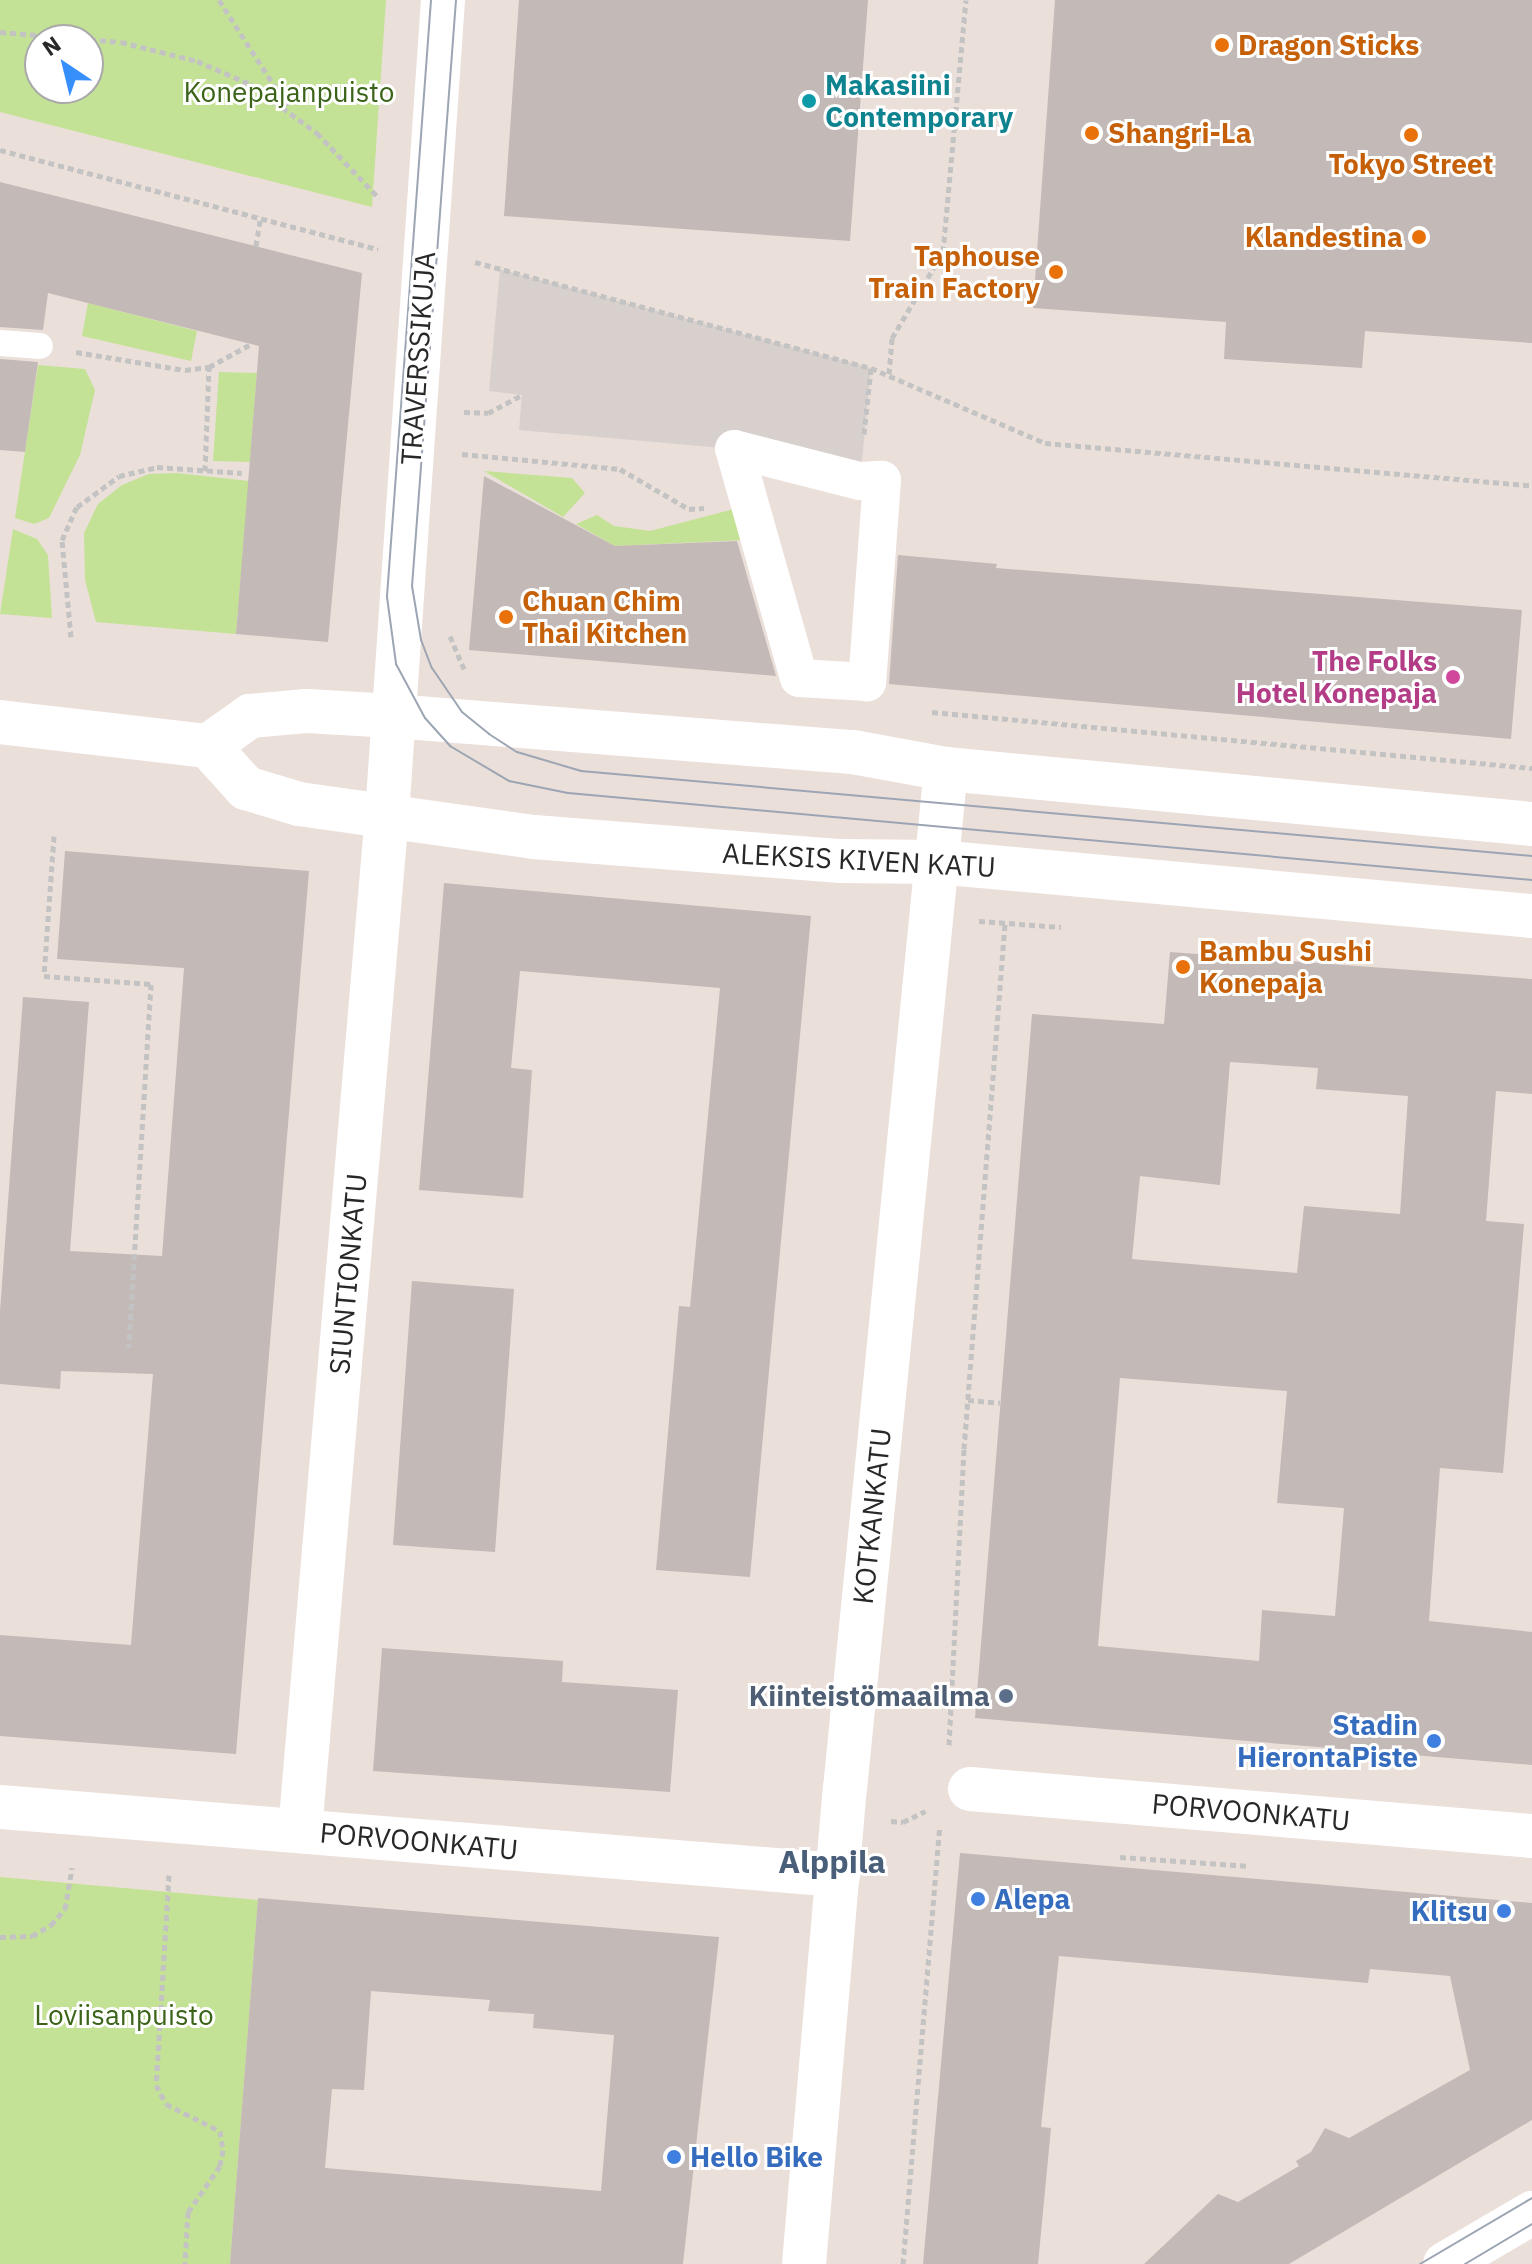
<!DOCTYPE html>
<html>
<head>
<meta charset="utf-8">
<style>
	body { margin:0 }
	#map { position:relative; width:1532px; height:2264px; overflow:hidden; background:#ebdfd9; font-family:"IBM Plex Sans",sans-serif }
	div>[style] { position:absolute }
	.green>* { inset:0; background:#c4e295 }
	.plaza>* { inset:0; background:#d7d0cc }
	.building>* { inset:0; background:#c3b9b6 }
	.path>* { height:5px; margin-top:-2.5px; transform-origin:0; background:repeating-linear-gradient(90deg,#c3c3c3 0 6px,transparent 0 10px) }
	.service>* { height:26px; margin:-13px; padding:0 13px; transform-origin:13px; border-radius:13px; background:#fff }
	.pedestrian>* { height:38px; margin:-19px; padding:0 19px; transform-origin:19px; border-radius:19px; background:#fff }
	.minor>* { height:44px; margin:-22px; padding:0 22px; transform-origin:22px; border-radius:22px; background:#fff }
	.tertiary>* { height:44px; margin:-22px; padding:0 22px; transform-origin:22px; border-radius:22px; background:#fff }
	.secondary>* { height:44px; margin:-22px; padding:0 22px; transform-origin:22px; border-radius:22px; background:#fff }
	.tram>* { height:2px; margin:-1px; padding:0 1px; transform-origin:1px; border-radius:1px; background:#9ca5b3 }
	.dots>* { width:22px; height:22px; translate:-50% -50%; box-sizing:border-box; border:4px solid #fff; border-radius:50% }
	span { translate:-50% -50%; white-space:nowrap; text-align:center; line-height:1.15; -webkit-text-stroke:6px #fff; paint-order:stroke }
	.food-label { font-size:28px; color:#c56008; font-weight:700 }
	.left { translate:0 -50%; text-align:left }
	.right { translate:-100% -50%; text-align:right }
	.culture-label { font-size:28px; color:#0d838f; font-weight:700 }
	.park-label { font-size:28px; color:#3c6419 }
	.street-label { font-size:28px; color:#282828 }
	.hotel-label { font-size:28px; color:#b23c85; font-weight:700 }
	.service-label { font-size:28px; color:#4e5e75; font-weight:700 }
	.shop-label { font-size:28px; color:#366cbe; font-weight:700 }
	.quarter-label { font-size:32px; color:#495e79; font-weight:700 }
	.north { position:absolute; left:24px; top:24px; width:80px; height:80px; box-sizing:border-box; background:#fff; border:2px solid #a9a9a9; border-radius:50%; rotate:325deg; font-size:22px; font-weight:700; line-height:32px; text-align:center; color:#282828 }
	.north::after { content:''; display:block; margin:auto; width:28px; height:36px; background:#368ffb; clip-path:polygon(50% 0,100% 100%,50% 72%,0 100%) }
</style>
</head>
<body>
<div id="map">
	<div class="green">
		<div style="clip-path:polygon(evenodd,0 0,386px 0,372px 207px,0 112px,0 0,40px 40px,88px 40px,88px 88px,40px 88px,40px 40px)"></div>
		<div style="clip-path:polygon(88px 303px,197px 331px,191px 361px,82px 336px)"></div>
		<div style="clip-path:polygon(38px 365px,85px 369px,95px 390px,80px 455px,49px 518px,34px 524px,15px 518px)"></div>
		<div style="clip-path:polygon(219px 372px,257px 373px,250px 462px,213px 461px)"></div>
		<div style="clip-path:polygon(484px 471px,572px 478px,585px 493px,563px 517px)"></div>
		<div style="clip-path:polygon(177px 473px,249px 481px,236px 634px,96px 622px,85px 580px,84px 533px,98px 504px,122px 485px,149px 474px)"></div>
		<div style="clip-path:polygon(734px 509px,744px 540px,615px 546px,576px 524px,597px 515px,614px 526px,650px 531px)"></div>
		<div style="clip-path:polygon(13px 529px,37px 539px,48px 555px,52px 618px,0 614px)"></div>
		<div style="clip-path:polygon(0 1877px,258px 1900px,230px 2264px,0 2264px)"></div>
	</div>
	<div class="plaza">
		<div style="clip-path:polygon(500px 269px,871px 368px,860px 481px,734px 449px,519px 430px,522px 395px,489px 391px)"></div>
	</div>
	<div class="building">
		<div style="clip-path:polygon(519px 0,868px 0,850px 241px,504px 216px)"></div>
		<div style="clip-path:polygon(1055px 0,1532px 0,1532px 343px,1365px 331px,1362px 368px,1224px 359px,1226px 322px,1033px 308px)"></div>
		<div style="clip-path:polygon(0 182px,362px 273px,328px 642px,236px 634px,259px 346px,48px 293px,43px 330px,0 327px)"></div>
		<div style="clip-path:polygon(0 359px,38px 362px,25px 452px,0 450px)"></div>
		<div style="clip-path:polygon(484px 476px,615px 546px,737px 541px,776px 676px,469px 650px)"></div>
		<div style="clip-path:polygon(898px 555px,997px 564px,996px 568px,1522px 610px,1511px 739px,889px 684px)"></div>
		<div style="clip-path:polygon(65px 851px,309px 871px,236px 1754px,0 1736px,0 1635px,131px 1645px,153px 1374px,61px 1371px,60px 1389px,0 1384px,0 1311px,23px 997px,89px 1002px,70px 1251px,162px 1256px,184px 968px,57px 959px)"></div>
		<div style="clip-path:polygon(444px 883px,811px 916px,750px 1577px,656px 1570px,679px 1306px,690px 1307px,720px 988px,520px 971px,511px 1068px,532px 1070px,523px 1198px,419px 1190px)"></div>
		<div style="clip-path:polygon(evenodd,1170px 952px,1532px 979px,1532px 1094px,1496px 1091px,1486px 1221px,1524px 1224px,1503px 1473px,1440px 1468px,1429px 1621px,1532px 1632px,1532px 1765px,975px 1718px,1032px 1014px,1164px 1024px,1170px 952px,1230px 1062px,1318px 1068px,1316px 1089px,1408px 1096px,1400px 1214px,1304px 1206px,1297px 1273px,1132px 1259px,1140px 1176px,1220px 1185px,1230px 1062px,1170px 952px,1120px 1378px,1287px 1391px,1277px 1503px,1344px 1508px,1335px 1616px,1262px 1610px,1259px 1661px,1098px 1646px,1120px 1378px)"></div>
		<div style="clip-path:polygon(412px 1281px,514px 1289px,495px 1552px,393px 1545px)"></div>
		<div style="clip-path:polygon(382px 1648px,563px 1661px,562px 1682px,678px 1690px,670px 1792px,373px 1771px)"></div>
		<div style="clip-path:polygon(960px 1853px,1532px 1903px,1532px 2120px,1289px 2264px,1144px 2264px,1218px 2194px,1238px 2202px,1299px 2166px,1296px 2161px,1311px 2152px,1325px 2128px,1349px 2138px,1470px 2070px,1450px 1976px,1370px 1969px,1368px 1983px,1059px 1956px,1041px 2127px,1051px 2128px,1038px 2264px,923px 2264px)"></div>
		<div style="clip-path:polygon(evenodd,258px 1898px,719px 1937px,683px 2264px,230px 2264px,258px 1898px,371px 1991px,490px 2000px,488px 2011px,534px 2014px,533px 2028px,614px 2035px,601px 2191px,325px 2168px,332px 2089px,364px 2090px,371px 1991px)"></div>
	</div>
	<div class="path">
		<div style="left:219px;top:0;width:127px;rotate:57.2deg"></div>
		<div style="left:0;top:32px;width:121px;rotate:4.7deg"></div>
		<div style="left:121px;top:42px;width:78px;rotate:14deg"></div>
		<div style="left:197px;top:61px;width:58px;rotate:23.5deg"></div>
		<div style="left:250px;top:84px;width:83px;rotate:36.2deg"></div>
		<div style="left:317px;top:133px;width:90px;rotate:46.4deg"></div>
		<div style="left:0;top:150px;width:391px;rotate:14.7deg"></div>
		<div style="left:256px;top:246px;width:30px;rotate:-81deg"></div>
		<div style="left:475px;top:262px;width:410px;rotate:15deg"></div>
		<div style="left:871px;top:368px;width:189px;rotate:23.3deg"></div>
		<div style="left:1045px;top:443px;width:489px;rotate:5deg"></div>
		<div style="left:76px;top:352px;width:110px;rotate:9.4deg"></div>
		<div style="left:185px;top:370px;width:24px;rotate:-7deg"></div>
		<div style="left:209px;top:367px;width:48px;rotate:-28.7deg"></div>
		<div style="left:889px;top:374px;width:36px;rotate:-85deg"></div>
		<div style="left:892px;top:338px;width:100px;rotate:-59.3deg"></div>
		<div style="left:943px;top:252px;width:253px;rotate:-84.8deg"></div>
		<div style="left:464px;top:412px;width:24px;rotate:2deg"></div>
		<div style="left:488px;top:413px;width:38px;rotate:-28deg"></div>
		<div style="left:864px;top:434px;width:66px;rotate:-83.9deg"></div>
		<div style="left:462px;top:454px;width:159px;rotate:5.4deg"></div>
		<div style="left:620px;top:469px;width:80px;rotate:30.1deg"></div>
		<div style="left:689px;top:509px;width:15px;rotate:-4deg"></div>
		<div style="left:205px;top:471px;width:104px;rotate:-87.8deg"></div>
		<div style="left:450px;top:636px;width:38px;rotate:67deg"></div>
		<div style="left:71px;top:637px;width:97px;rotate:-95.3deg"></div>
		<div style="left:62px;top:540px;width:36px;rotate:-66deg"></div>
		<div style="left:77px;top:507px;width:52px;rotate:-36.4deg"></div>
		<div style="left:119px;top:476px;width:39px;rotate:-13deg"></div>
		<div style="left:157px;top:467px;width:85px;rotate:4deg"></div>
		<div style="left:932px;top:712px;width:603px;rotate:5.33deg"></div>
		<div style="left:54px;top:836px;width:140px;rotate:94.1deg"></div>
		<div style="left:44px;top:976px;width:107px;rotate:4.3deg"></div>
		<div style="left:151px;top:984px;width:364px;rotate:93.5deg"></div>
		<div style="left:979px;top:921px;width:82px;rotate:4.2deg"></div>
		<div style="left:968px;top:1400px;width:32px;rotate:5deg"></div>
		<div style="left:949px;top:1745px;width:296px;rotate:-87.1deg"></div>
		<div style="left:964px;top:1449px;width:528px;rotate:-85.54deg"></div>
		<div style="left:891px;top:1821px;width:12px;rotate:5deg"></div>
		<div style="left:903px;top:1822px;width:25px;rotate:-26deg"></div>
		<div style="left:1120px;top:1857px;width:130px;rotate:4deg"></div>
		<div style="left:169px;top:1875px;width:210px;rotate:93.5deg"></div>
		<div style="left:156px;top:2085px;width:21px;rotate:62deg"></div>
		<div style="left:166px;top:2104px;width:60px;rotate:26.6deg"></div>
		<div style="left:220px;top:2131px;width:19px;rotate:81deg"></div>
		<div style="left:223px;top:2150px;width:16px;rotate:101deg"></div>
		<div style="left:220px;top:2166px;width:56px;rotate:124.8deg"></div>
		<div style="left:188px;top:2212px;width:52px;rotate:93.3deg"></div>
		<div style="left:0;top:1937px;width:32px;rotate:-2deg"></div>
		<div style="left:32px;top:1936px;width:22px;rotate:-30deg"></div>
		<div style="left:51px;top:1925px;width:21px;rotate:-49deg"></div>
		<div style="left:65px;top:1909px;width:42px;rotate:-80.3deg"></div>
		<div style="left:903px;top:2264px;width:439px;rotate:-85.2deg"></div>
	</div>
	<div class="service">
		<div style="left:0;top:343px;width:40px;rotate:4.3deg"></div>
	</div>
	<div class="pedestrian">
		<div style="left:734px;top:449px;width:130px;rotate:14.3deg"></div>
		<div style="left:860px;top:481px;width:22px;rotate:-3deg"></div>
		<div style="left:882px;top:480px;width:203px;rotate:94.2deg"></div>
		<div style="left:867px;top:682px;width:68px;rotate:-176.6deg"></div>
		<div style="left:799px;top:678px;width:238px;rotate:-105.8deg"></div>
	</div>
	<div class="minor">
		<div style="left:970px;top:1789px;width:564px;rotate:4.78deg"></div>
		<div style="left:0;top:1807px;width:841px;rotate:4.64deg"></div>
		<div style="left:300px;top:1831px;width:1020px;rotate:-85.11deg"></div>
		<div style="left:387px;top:815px;width:817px;rotate:-86.07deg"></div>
		<div style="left:804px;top:2264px;width:477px;rotate:-85.1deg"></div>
		<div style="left:845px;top:1789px;width:1025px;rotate:-84.35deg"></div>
	</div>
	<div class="tertiary">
		<div style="left:1445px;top:2264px;width:101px;rotate:-30.4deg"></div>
	</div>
	<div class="secondary">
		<div style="left:0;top:722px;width:209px;rotate:6.6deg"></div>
		<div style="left:208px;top:746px;width:52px;rotate:-35.5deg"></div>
		<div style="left:250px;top:716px;width:57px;rotate:-5deg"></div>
		<div style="left:307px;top:711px;width:86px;rotate:3.3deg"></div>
		<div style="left:393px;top:716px;width:461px;rotate:4.5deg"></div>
		<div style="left:853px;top:752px;width:95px;rotate:10.4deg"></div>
		<div style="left:946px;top:769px;width:589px;rotate:5.36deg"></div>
		<div style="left:208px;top:746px;width:57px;rotate:47.9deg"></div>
		<div style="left:246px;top:788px;width:55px;rotate:16.8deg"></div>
		<div style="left:299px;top:804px;width:237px;rotate:8deg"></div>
		<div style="left:534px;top:837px;width:308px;rotate:4.5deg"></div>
		<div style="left:841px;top:861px;width:96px;rotate:0.6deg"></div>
		<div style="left:937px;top:862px;width:597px;rotate:5.19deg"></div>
	</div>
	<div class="tram">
		<div style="left:431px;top:0;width:599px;rotate:94.22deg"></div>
		<div style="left:387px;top:597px;width:68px;rotate:82.3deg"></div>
		<div style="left:396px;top:664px;width:61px;rotate:61.8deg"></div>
		<div style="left:425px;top:718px;width:38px;rotate:48deg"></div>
		<div style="left:450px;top:746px;width:69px;rotate:30.7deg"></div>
		<div style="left:509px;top:781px;width:60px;rotate:11.5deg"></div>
		<div style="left:568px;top:793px;width:968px;rotate:5.16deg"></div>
		<div style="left:456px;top:0;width:588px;rotate:94.29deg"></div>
		<div style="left:412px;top:586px;width:55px;rotate:80.5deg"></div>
		<div style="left:421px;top:640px;width:30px;rotate:69deg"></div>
		<div style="left:432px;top:668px;width:53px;rotate:55.7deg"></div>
		<div style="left:462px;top:712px;width:35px;rotate:39deg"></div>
		<div style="left:489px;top:734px;width:33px;rotate:33deg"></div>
		<div style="left:517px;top:752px;width:67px;rotate:16.5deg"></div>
		<div style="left:581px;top:771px;width:955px;rotate:5.11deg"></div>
		<div style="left:1420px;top:2264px;width:130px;rotate:-30.5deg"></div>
		<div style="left:1465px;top:2264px;width:78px;rotate:-30.8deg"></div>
	</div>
	<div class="dots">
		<div style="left:1222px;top:45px;background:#e8710a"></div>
		<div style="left:809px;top:101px;background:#0f9aa8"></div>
		<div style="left:1092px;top:133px;background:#e8710a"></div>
		<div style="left:1411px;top:135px;background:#e8710a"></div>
		<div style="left:1419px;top:237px;background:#e8710a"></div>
		<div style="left:1056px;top:272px;background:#e8710a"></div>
		<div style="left:506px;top:617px;background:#e8710a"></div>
		<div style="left:1453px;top:677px;background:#d1479c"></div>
		<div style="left:1183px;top:967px;background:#e8710a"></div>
		<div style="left:1006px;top:1696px;background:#5c6f8a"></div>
		<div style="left:1434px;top:1741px;background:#3f7fe0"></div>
		<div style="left:978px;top:1899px;background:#3f7fe0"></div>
		<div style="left:1504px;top:1911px;background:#3f7fe0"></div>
		<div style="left:674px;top:2157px;background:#3f7fe0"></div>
	</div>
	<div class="food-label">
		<span class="left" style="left:1238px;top:45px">Dragon Sticks</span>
		<span class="left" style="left:1108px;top:133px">Shangri-La</span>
		<span style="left:1411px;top:164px">Tokyo Street</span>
		<span class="right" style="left:1403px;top:237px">Klandestina</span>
		<span class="right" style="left:1040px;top:272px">Taphouse<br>Train Factory</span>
		<span class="left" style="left:522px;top:617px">Chuan Chim<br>Thai Kitchen</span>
		<span class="left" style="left:1199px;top:967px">Bambu Sushi<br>Konepaja</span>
	</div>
	<div class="culture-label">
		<span class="left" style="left:825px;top:101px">Makasiini<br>Contemporary</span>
	</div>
	<div class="park-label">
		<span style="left:289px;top:92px">Konepajanpuisto</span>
		<span style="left:124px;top:2015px">Loviisanpuisto</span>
	</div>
	<div class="street-label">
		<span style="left:418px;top:358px;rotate:-86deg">TRAVERSSIKUJA</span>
		<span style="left:859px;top:860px;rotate:3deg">ALEKSIS KIVEN KATU</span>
		<span style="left:348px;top:1274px;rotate:-85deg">SIUNTIONKATU</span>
		<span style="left:872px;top:1516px;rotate:-84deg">KOTKANKATU</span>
		<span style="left:1251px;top:1812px;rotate:5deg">PORVOONKATU</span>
		<span style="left:419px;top:1841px;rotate:5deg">PORVOONKATU</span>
	</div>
	<div class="hotel-label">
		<span class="right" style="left:1437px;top:677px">The Folks<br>Hotel Konepaja</span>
	</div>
	<div class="service-label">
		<span class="right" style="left:990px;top:1696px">Kiinteistömaailma</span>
	</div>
	<div class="shop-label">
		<span class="right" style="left:1418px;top:1741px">Stadin<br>HierontaPiste</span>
		<span class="left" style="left:994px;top:1899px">Alepa</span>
		<span class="right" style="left:1488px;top:1911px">Klitsu</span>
		<span class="left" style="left:690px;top:2157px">Hello Bike</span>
	</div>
	<div class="quarter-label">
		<span style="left:832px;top:1861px">Alppila</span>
	</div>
	<div class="north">N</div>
</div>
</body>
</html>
